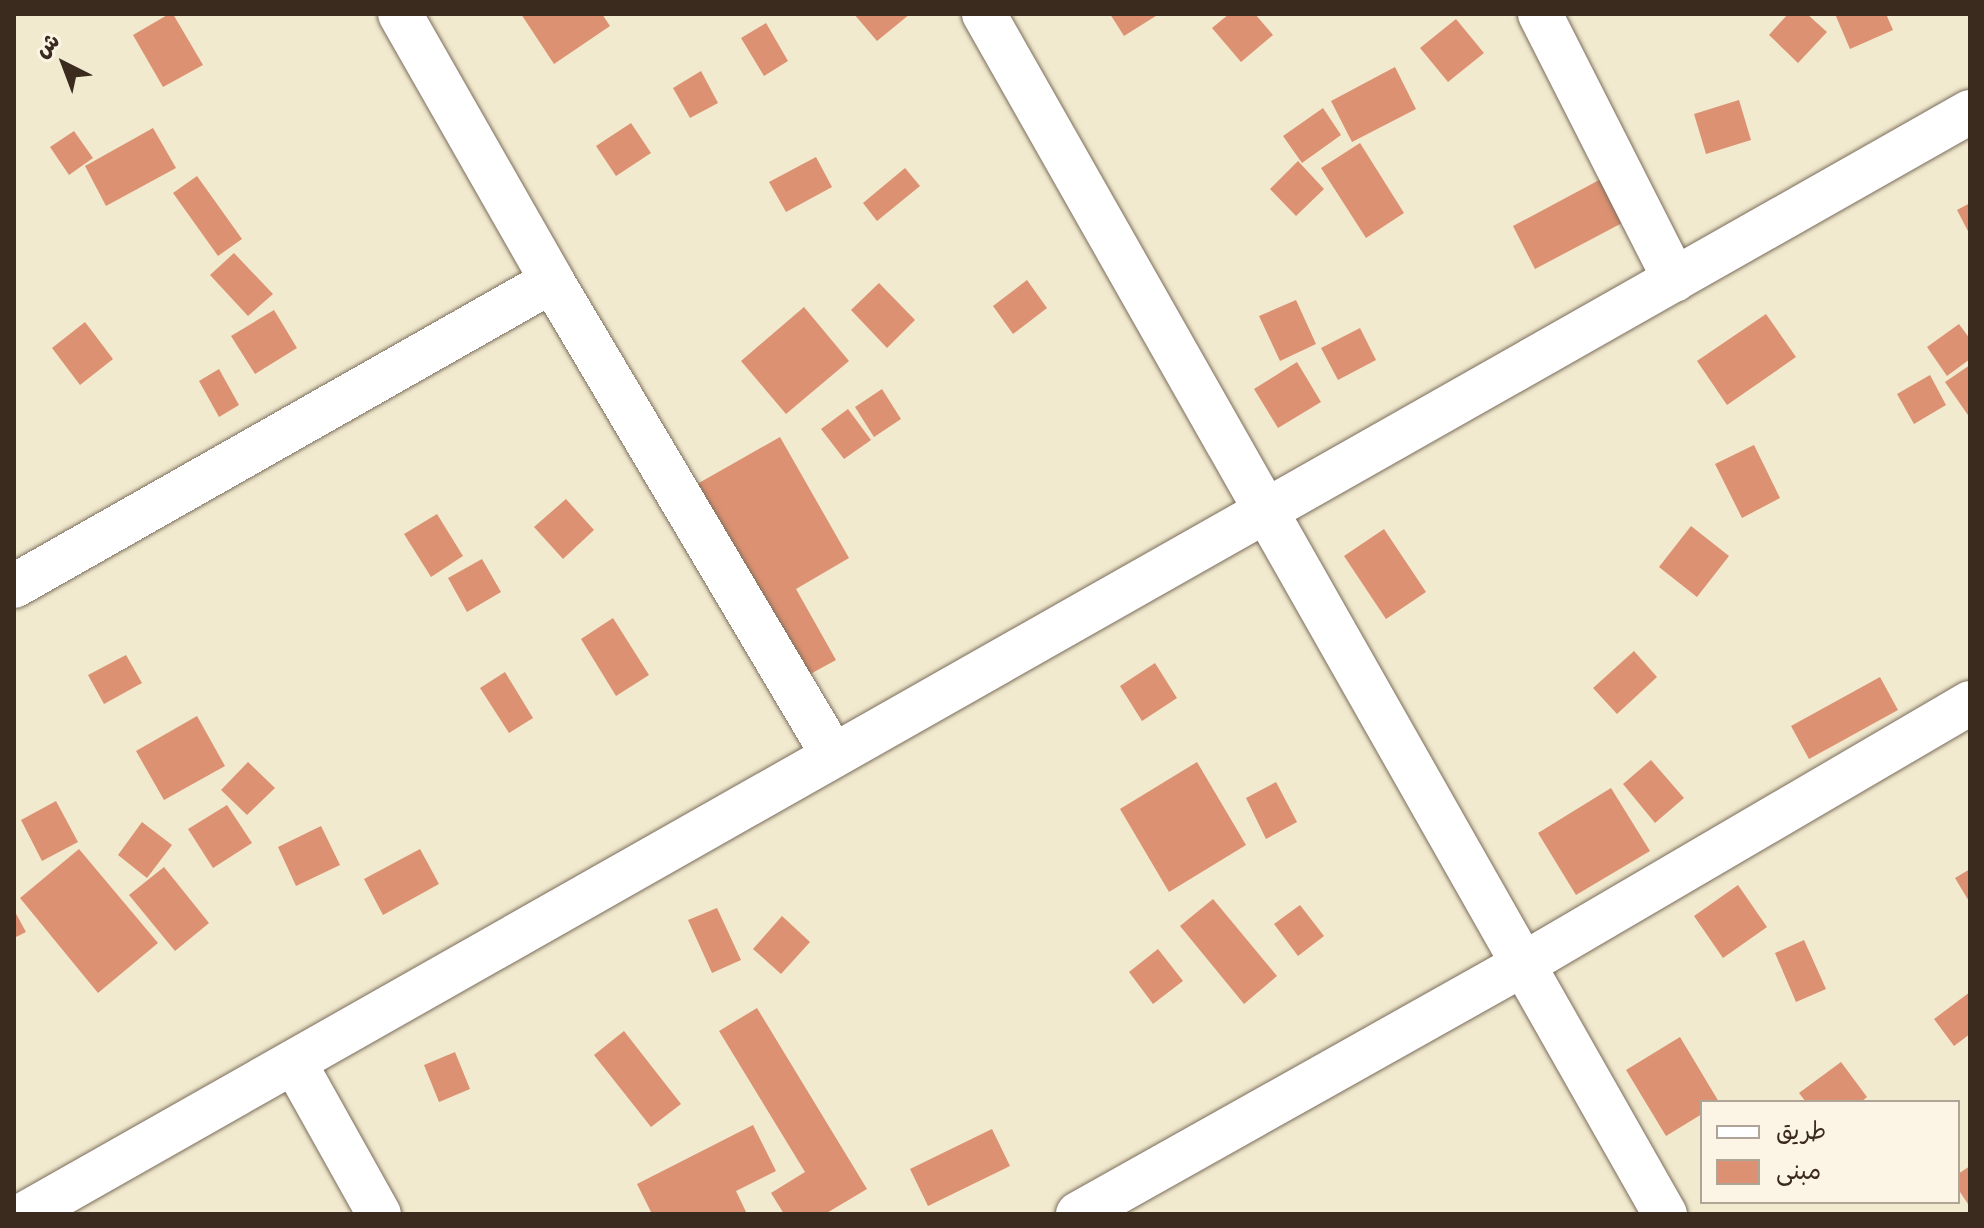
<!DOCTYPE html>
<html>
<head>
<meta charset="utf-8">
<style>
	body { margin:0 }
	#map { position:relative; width:1984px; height:1228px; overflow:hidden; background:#f2eacf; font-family:Mynerve,"Playpen Sans Arabic",sans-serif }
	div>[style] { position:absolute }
	.building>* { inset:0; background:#dc9172 }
	.roads { filter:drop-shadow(0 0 2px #7b6d5c) drop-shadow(0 0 2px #7b6d5c) }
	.minor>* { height:44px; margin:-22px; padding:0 22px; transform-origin:22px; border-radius:22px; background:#fff }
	span { translate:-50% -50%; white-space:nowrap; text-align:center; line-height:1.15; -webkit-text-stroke:8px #fcf5e5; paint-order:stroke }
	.frame { position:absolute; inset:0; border:16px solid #3b2a1e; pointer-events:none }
	.legend { position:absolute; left:1700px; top:1100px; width:260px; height:104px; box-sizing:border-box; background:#fcf5e5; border:2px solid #afa495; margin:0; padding:10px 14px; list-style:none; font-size:24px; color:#3b2a1e }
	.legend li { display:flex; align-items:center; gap:16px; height:40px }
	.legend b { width:40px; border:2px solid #afa495 }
	.north { position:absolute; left:24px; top:24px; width:80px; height:80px; -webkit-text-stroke:6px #fcf5e5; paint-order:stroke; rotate:318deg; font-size:22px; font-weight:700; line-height:32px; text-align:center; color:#3b2a1e }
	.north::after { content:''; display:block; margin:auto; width:28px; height:36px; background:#3b2a1e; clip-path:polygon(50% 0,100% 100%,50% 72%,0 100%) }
</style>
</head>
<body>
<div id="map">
	<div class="building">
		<div style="clip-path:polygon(169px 14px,173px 14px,203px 65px,163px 87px,133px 35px)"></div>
		<div style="clip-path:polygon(521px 14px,602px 14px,610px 26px,554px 64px)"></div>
		<div style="clip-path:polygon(854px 14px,910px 14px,877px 41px)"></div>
		<div style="clip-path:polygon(1110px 14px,1159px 14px,1124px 36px)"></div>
		<div style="clip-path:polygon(1229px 14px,1255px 14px,1273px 35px,1241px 62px,1212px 28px)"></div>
		<div style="clip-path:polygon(1788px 14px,1807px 14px,1827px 32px,1798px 63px,1769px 35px)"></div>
		<div style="clip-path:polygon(1835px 14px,1886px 14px,1893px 30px,1850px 49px)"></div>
		<div style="clip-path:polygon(1456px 19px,1484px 53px,1448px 82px,1420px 48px)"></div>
		<div style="clip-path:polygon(766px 23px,788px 61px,764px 76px,741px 38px)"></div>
		<div style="clip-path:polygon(1395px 67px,1416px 109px,1352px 142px,1331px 101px)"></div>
		<div style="clip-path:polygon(701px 71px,718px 103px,690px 118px,673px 88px)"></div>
		<div style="clip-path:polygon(1739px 100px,1751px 140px,1706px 154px,1694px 114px)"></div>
		<div style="clip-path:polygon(1323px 108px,1341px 135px,1302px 163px,1283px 136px)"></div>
		<div style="clip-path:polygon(631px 123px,651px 153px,616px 176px,596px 146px)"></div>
		<div style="clip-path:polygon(153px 128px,176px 168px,106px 206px,85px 166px)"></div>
		<div style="clip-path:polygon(74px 131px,93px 158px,69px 175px,50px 147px)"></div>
		<div style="clip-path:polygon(1360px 143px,1404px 213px,1366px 238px,1321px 168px)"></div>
		<div style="clip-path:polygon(816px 157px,832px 187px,786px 212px,769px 182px)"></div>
		<div style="clip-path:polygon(1298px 161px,1324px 189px,1296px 216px,1270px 189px)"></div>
		<div style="clip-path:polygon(905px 168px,920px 186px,877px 221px,863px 203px)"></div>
		<div style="clip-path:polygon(197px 176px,242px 239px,218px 256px,173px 193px)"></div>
		<div style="clip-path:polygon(1601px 179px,1624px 222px,1535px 269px,1513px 226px)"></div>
		<div style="clip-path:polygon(1970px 203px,1970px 235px,1957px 210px)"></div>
		<div style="clip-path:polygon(234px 253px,273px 294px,248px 316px,210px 275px)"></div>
		<div style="clip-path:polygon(1027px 280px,1047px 308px,1013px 334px,993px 306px)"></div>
		<div style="clip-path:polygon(879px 283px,915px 320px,887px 348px,851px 310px)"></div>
		<div style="clip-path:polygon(1296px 300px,1316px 344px,1280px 361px,1259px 316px)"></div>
		<div style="clip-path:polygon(804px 307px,849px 361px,786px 414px,741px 361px)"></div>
		<div style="clip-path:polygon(274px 310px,297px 348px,255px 374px,231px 336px)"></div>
		<div style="clip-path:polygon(1766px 314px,1796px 357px,1727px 405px,1697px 361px)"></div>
		<div style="clip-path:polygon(85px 322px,113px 359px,80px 385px,52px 348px)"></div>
		<div style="clip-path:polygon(1959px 324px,1970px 339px,1970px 359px,1947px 376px,1927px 347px)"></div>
		<div style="clip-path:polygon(1360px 328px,1376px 360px,1338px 380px,1321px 348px)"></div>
		<div style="clip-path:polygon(1297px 362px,1321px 402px,1278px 428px,1254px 389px)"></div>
		<div style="clip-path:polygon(1970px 365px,1970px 418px,1945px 382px)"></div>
		<div style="clip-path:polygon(219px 369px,239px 405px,219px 417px,199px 381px)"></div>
		<div style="clip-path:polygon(1930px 375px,1946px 405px,1914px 424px,1897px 394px)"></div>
		<div style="clip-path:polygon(882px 389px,901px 419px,874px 437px,855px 407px)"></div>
		<div style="clip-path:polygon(848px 409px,871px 440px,844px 459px,821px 429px)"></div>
		<div style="clip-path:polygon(780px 437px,849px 558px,796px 589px,836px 660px,792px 684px,683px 492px)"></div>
		<div style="clip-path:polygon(1754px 445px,1780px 498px,1742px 518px,1715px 464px)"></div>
		<div style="clip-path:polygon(566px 499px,594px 530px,563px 559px,534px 527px)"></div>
		<div style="clip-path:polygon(437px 514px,463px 556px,431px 577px,404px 534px)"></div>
		<div style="clip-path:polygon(1691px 526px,1729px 556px,1697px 597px,1659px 567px)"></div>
		<div style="clip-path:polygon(1384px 529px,1426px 592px,1386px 619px,1344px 556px)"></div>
		<div style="clip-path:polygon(482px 559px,501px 592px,467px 612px,448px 578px)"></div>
		<div style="clip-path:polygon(613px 618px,649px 675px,616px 696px,581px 639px)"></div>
		<div style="clip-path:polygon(1634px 651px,1657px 677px,1617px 714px,1593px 688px)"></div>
		<div style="clip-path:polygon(126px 655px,142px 683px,104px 704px,88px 675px)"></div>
		<div style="clip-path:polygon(1155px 663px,1177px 698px,1142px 721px,1120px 686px)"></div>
		<div style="clip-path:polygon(505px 672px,533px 718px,509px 733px,480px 688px)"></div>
		<div style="clip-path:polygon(1880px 677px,1898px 710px,1809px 759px,1791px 726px)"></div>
		<div style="clip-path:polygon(197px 716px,225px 766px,164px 800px,136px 751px)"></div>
		<div style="clip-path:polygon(1651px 760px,1684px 798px,1655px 823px,1623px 784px)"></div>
		<div style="clip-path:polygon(248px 762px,275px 788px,247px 815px,221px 790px)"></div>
		<div style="clip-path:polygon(1197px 762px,1246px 845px,1169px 892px,1120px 809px)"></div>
		<div style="clip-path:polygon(1276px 782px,1297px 822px,1266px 839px,1246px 798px)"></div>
		<div style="clip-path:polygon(1611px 788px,1650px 851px,1576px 895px,1538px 833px)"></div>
		<div style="clip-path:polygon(56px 801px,78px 842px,42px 861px,21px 820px)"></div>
		<div style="clip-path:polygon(227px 805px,252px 843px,213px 868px,188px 829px)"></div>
		<div style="clip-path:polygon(142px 822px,172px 845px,147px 878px,118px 855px)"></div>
		<div style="clip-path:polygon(321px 826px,340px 865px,296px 886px,278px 847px)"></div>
		<div style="clip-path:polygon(79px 849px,158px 943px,98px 993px,20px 898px)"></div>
		<div style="clip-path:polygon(420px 849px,439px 884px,383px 915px,364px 879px)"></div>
		<div style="clip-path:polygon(164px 867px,209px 923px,175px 951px,129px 895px)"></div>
		<div style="clip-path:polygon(1970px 869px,1970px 903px,1955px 878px)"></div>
		<div style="clip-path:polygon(1738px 885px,1767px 927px,1723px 958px,1694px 916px)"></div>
		<div style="clip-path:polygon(1213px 899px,1277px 976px,1244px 1004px,1180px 926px)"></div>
		<div style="clip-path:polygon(1300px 905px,1324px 936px,1298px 956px,1274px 924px)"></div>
		<div style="clip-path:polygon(717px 908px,741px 960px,712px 973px,688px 920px)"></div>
		<div style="clip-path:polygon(14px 910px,26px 932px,14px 938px)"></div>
		<div style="clip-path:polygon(782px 916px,810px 942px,781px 974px,753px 949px)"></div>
		<div style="clip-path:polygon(1804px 940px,1826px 989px,1796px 1002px,1775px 953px)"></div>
		<div style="clip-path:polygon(1158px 949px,1183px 981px,1153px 1004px,1129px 972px)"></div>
		<div style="clip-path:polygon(1970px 992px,1970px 1034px,1954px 1046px,1934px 1019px)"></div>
		<div style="clip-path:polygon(757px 1008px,867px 1189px,825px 1214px,784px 1214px,771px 1193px,805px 1172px,719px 1031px)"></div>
		<div style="clip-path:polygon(624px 1031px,681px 1104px,651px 1127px,594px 1055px)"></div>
		<div style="clip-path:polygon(1680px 1037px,1719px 1102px,1702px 1102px,1702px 1114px,1666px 1136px,1626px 1070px)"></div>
		<div style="clip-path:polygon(455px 1052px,470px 1089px,439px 1102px,424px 1065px)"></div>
		<div style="clip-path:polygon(1841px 1062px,1867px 1097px,1861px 1102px,1806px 1102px,1799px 1093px)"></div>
		<div style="clip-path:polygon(753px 1125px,776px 1171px,736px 1191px,747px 1214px,652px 1214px,637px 1184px)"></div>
		<div style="clip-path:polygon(992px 1129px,1010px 1166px,928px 1206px,910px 1169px)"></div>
		<div style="clip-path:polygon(1970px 1166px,1970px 1207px,1958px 1189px,1958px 1174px)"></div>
	</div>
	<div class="roads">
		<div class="minor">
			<div style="left:400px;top:14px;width:307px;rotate:60.3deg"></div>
			<div style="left:552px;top:281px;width:551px;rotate:59.34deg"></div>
			<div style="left:984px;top:14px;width:1380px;rotate:60.43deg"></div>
			<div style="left:1540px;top:14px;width:298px;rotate:63.1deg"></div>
			<div style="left:14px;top:586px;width:618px;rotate:-29.55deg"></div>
			<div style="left:294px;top:1062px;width:174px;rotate:60.8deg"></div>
			<div style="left:25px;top:1214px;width:2235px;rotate:-29.54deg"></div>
			<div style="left:1078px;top:1214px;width:509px;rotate:-29.28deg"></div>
			<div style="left:1522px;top:965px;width:519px;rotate:-30.32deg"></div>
		</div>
	</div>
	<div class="frame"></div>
	<ul class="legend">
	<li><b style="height:10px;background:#fff"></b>طريق</li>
	<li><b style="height:22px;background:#dc9172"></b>مبنى</li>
	</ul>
	<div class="north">ش</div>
</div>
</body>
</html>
